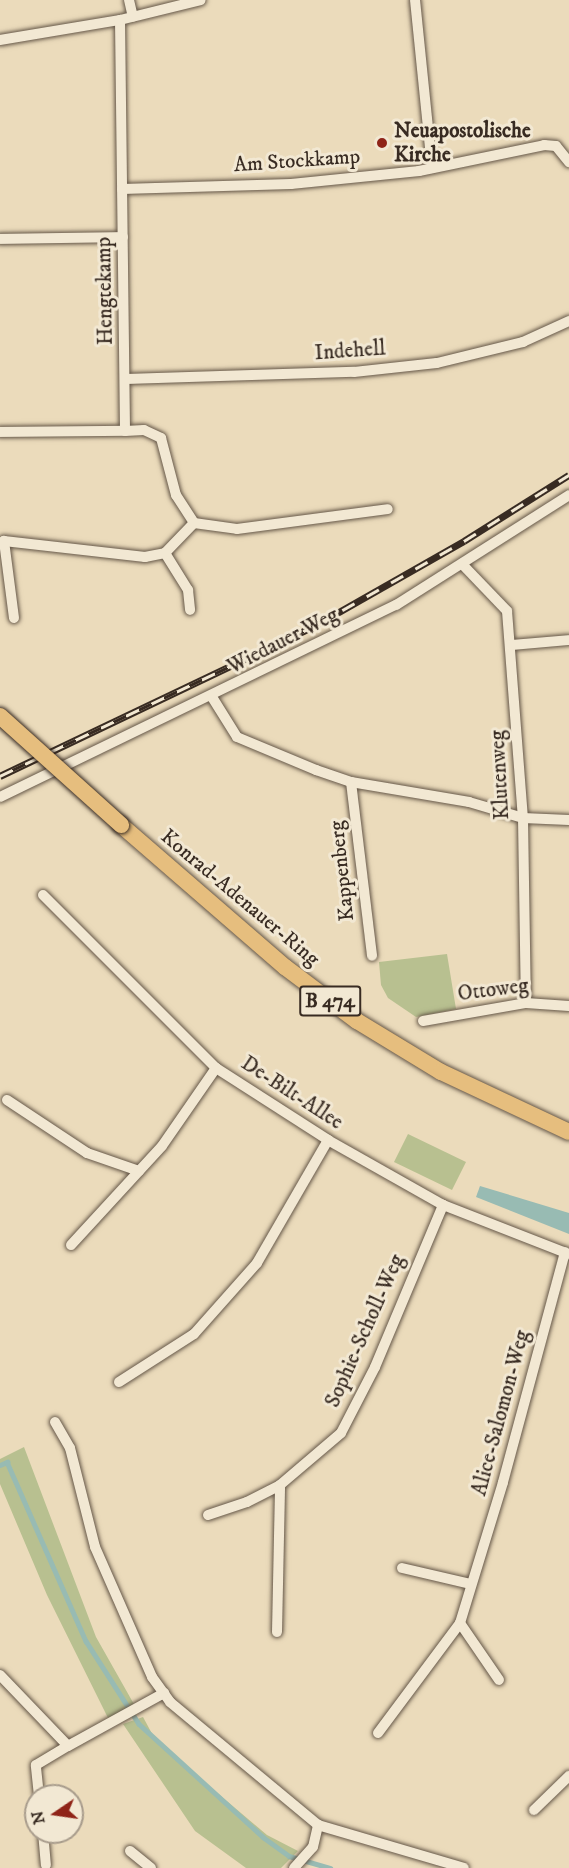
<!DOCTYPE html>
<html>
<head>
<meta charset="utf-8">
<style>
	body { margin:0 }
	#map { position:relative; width:569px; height:1868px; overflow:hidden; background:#ebdbbb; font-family:"IM FELL DW Pica",serif }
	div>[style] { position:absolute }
	.green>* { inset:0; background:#b8c090 }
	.water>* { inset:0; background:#98bbb3 }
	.stream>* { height:4.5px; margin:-2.25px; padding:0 2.25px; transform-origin:2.25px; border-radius:2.25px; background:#98bbb3 }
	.roads { filter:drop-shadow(0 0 2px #655748) drop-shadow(0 0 2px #655748) }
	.street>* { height:10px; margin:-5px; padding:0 5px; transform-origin:5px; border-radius:5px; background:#f2e8d3 }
	.primary>* { height:16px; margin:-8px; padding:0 8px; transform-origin:8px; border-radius:8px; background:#e6be7e }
	.rail>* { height:7px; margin-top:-3.5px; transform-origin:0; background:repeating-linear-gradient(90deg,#f2e8d3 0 14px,#382b22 0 28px); box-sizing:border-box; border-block:2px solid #382b22 }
	.bridges { filter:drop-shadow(0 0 2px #382b22) drop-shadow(0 0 2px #382b22) }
	.primary-bridge>* { height:16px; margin:-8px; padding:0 8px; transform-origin:8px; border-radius:8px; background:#e6be7e }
	.dots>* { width:16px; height:16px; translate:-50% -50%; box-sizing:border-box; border:3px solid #f2e8d3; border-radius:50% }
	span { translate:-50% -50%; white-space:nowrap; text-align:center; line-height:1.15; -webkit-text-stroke:6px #f2e8d3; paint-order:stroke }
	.shield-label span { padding:2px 4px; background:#f2e8d3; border:2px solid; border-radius:4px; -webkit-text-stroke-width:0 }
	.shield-label { font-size:20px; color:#382b22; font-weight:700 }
	.poi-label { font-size:21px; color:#382b22; font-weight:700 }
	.left { translate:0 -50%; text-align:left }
	.street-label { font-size:21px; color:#382b22 }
	.north { position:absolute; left:24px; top:1784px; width:60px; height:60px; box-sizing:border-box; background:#f2e8d3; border:2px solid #a89c8c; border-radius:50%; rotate:257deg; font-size:16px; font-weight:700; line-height:24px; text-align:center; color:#382b22 }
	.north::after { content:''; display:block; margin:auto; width:21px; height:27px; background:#8f2418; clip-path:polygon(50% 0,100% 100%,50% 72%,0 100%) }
</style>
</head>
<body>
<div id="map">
	<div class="green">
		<div style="clip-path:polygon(447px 954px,456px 1009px,416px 1017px,388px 998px,381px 985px,379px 962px)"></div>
		<div style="clip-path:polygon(408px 1134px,466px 1162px,452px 1190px,394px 1162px)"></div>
		<div style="clip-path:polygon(24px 1447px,96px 1637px,135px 1706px,108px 1718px,47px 1595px,0 1484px,0 1459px)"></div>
		<div style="clip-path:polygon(143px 1717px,156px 1741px,267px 1835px,298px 1851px,281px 1868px,246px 1868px,195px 1831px,123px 1724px)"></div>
	</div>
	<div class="water">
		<div style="clip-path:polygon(480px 1186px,569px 1213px,569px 1234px,476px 1197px)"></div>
	</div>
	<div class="stream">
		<div style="left:0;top:1465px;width:8px;rotate:-23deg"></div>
		<div style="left:7px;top:1462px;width:196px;rotate:66.2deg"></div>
		<div style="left:86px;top:1641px;width:98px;rotate:57.4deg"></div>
		<div style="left:139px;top:1724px;width:168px;rotate:42.3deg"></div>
		<div style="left:263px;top:1837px;width:32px;rotate:36deg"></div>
		<div style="left:289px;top:1856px;width:43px;rotate:16.3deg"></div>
	</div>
	<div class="roads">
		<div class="street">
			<div style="left:129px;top:0;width:17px;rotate:77deg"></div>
			<div style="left:415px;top:0;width:169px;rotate:84.2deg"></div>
			<div style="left:120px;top:20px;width:411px;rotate:89.3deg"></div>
			<div style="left:125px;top:431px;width:19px;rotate:-3deg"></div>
			<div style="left:144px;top:430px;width:19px;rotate:25deg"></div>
			<div style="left:161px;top:438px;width:59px;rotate:75.3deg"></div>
			<div style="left:176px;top:495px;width:33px;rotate:57deg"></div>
			<div style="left:194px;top:523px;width:43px;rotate:7.9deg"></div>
			<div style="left:237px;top:529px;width:152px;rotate:-7.5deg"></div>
			<div style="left:0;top:40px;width:122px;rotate:-9.5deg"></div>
			<div style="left:120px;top:20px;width:83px;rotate:-13.9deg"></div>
			<div style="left:122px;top:189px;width:169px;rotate:-1.7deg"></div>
			<div style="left:291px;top:184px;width:129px;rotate:-5.8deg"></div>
			<div style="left:419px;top:171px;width:128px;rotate:-11.7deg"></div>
			<div style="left:544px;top:145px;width:12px;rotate:5deg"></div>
			<div style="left:556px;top:146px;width:21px;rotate:51deg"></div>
			<div style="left:0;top:239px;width:123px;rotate:-0.9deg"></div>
			<div style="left:126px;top:379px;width:228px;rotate:-1.8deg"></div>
			<div style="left:354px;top:372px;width:83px;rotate:-6.2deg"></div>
			<div style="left:437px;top:363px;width:89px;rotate:-13.7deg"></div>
			<div style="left:523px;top:342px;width:51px;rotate:-24.5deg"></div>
			<div style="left:0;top:432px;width:125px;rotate:-0.5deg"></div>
			<div style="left:165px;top:553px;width:44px;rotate:58.1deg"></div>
			<div style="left:188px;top:590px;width:20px;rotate:84deg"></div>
			<div style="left:462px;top:564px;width:65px;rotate:46.2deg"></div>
			<div style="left:507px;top:611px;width:208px;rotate:85.6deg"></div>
			<div style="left:523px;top:818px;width:185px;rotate:89.1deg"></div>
			<div style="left:14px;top:618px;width:78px;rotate:-97.4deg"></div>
			<div style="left:4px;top:541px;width:142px;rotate:6.5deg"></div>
			<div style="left:145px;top:557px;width:20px;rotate:-11deg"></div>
			<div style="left:165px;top:553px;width:42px;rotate:-46deg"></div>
			<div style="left:511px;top:645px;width:58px;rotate:-4.9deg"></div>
			<div style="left:212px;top:697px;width:47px;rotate:58deg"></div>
			<div style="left:237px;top:737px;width:86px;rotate:22.7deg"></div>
			<div style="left:316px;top:770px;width:37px;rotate:19deg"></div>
			<div style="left:351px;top:782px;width:120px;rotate:9.6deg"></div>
			<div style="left:469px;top:802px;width:56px;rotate:16.5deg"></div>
			<div style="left:523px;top:818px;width:46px;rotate:2.5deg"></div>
			<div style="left:351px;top:782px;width:175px;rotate:83.1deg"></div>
			<div style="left:0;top:797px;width:440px;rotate:-25.9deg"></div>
			<div style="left:396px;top:605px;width:205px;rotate:-32.4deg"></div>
			<div style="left:43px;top:895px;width:245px;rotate:45deg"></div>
			<div style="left:216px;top:1068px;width:133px;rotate:32.7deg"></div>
			<div style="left:328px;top:1140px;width:132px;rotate:29.5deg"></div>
			<div style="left:443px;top:1205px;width:135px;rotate:21.3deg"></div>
			<div style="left:423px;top:1021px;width:105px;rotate:-9.9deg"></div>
			<div style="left:526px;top:1003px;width:43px;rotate:4deg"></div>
			<div style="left:7px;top:1100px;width:96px;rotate:33.5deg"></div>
			<div style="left:87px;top:1153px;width:55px;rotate:19.1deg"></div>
			<div style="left:71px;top:1245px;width:134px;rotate:-47.4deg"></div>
			<div style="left:162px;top:1146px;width:95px;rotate:-55.3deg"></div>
			<div style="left:119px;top:1382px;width:89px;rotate:-32.6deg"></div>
			<div style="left:194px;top:1334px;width:95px;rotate:-48.4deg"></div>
			<div style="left:257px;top:1263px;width:142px;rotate:-60deg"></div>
			<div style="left:55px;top:1422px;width:30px;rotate:60deg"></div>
			<div style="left:70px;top:1448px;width:102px;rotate:75.8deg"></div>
			<div style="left:95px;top:1547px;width:142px;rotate:66.3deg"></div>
			<div style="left:152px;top:1677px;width:31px;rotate:54deg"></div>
			<div style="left:170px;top:1702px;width:192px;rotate:39.7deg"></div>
			<div style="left:318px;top:1825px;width:152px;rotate:16.4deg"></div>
			<div style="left:208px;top:1515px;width:41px;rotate:-18.4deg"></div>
			<div style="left:247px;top:1502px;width:37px;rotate:-27deg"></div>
			<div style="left:280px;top:1485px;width:80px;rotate:-40.4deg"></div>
			<div style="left:341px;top:1433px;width:74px;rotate:-62.7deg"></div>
			<div style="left:375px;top:1367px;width:176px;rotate:-67.2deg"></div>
			<div style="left:402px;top:1568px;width:71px;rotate:13.1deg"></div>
			<div style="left:460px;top:1623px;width:69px;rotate:55.6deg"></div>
			<div style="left:277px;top:1632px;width:147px;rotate:-88.8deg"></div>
			<div style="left:0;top:1675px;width:98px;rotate:46.2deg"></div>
			<div style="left:68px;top:1746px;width:110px;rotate:-28.9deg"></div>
			<div style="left:378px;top:1733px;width:137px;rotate:-53.3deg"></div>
			<div style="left:460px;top:1623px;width:147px;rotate:-73deg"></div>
			<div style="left:503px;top:1482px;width:238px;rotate:-74.9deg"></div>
			<div style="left:39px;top:1796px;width:31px;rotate:-96deg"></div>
			<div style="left:36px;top:1765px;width:37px;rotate:-31deg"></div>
			<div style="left:534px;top:1810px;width:49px;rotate:-44.2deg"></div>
			<div style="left:43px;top:1832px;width:33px;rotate:85deg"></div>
			<div style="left:130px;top:1851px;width:27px;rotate:39deg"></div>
			<div style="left:294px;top:1868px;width:28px;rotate:-48deg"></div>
			<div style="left:313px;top:1847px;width:23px;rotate:-77deg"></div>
		</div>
		<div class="primary">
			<div style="left:121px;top:825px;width:217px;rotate:40.9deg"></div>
			<div style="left:285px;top:967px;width:90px;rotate:36.9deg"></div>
			<div style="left:357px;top:1021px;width:98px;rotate:31.3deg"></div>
			<div style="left:441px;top:1072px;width:141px;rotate:25.1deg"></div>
		</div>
	</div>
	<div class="rail">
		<div style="left:0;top:776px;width:352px;rotate:-25.5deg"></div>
		<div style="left:318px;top:624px;width:168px;rotate:-29.6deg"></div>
		<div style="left:464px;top:541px;width:124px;rotate:-32.2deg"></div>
	</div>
	<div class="bridges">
		<div class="primary-bridge">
			<div style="left:0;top:716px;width:163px;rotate:42deg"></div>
		</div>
	</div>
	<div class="dots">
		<div style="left:382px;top:143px;background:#8f2418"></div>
	</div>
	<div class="shield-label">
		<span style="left:330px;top:1001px">B 474</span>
	</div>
	<div class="poi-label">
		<span class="left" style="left:394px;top:143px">Neuapostolische<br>Kirche</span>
	</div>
	<div class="street-label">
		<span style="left:297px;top:161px;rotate:-4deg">Am Stockkamp</span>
		<span style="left:105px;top:291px;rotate:-91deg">Hengtekamp</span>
		<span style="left:350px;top:351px;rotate:-4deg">Indehell</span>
		<span style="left:283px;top:641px;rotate:-27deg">Wiedauer Weg</span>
		<span style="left:500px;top:775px;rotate:-93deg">Klutenweg</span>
		<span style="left:342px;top:871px;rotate:-96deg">Kappenberg</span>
		<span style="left:240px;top:898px;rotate:40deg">Konrad-Adenauer-Ring</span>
		<span style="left:493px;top:990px;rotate:-7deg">Ottoweg</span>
		<span style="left:292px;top:1093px;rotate:33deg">De-Bilt-Allee</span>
		<span style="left:365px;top:1331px;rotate:-66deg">Sophie-Scholl-Weg</span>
		<span style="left:501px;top:1413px;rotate:-75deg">Alice-Salomon-Weg</span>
	</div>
	<div class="north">N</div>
</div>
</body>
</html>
